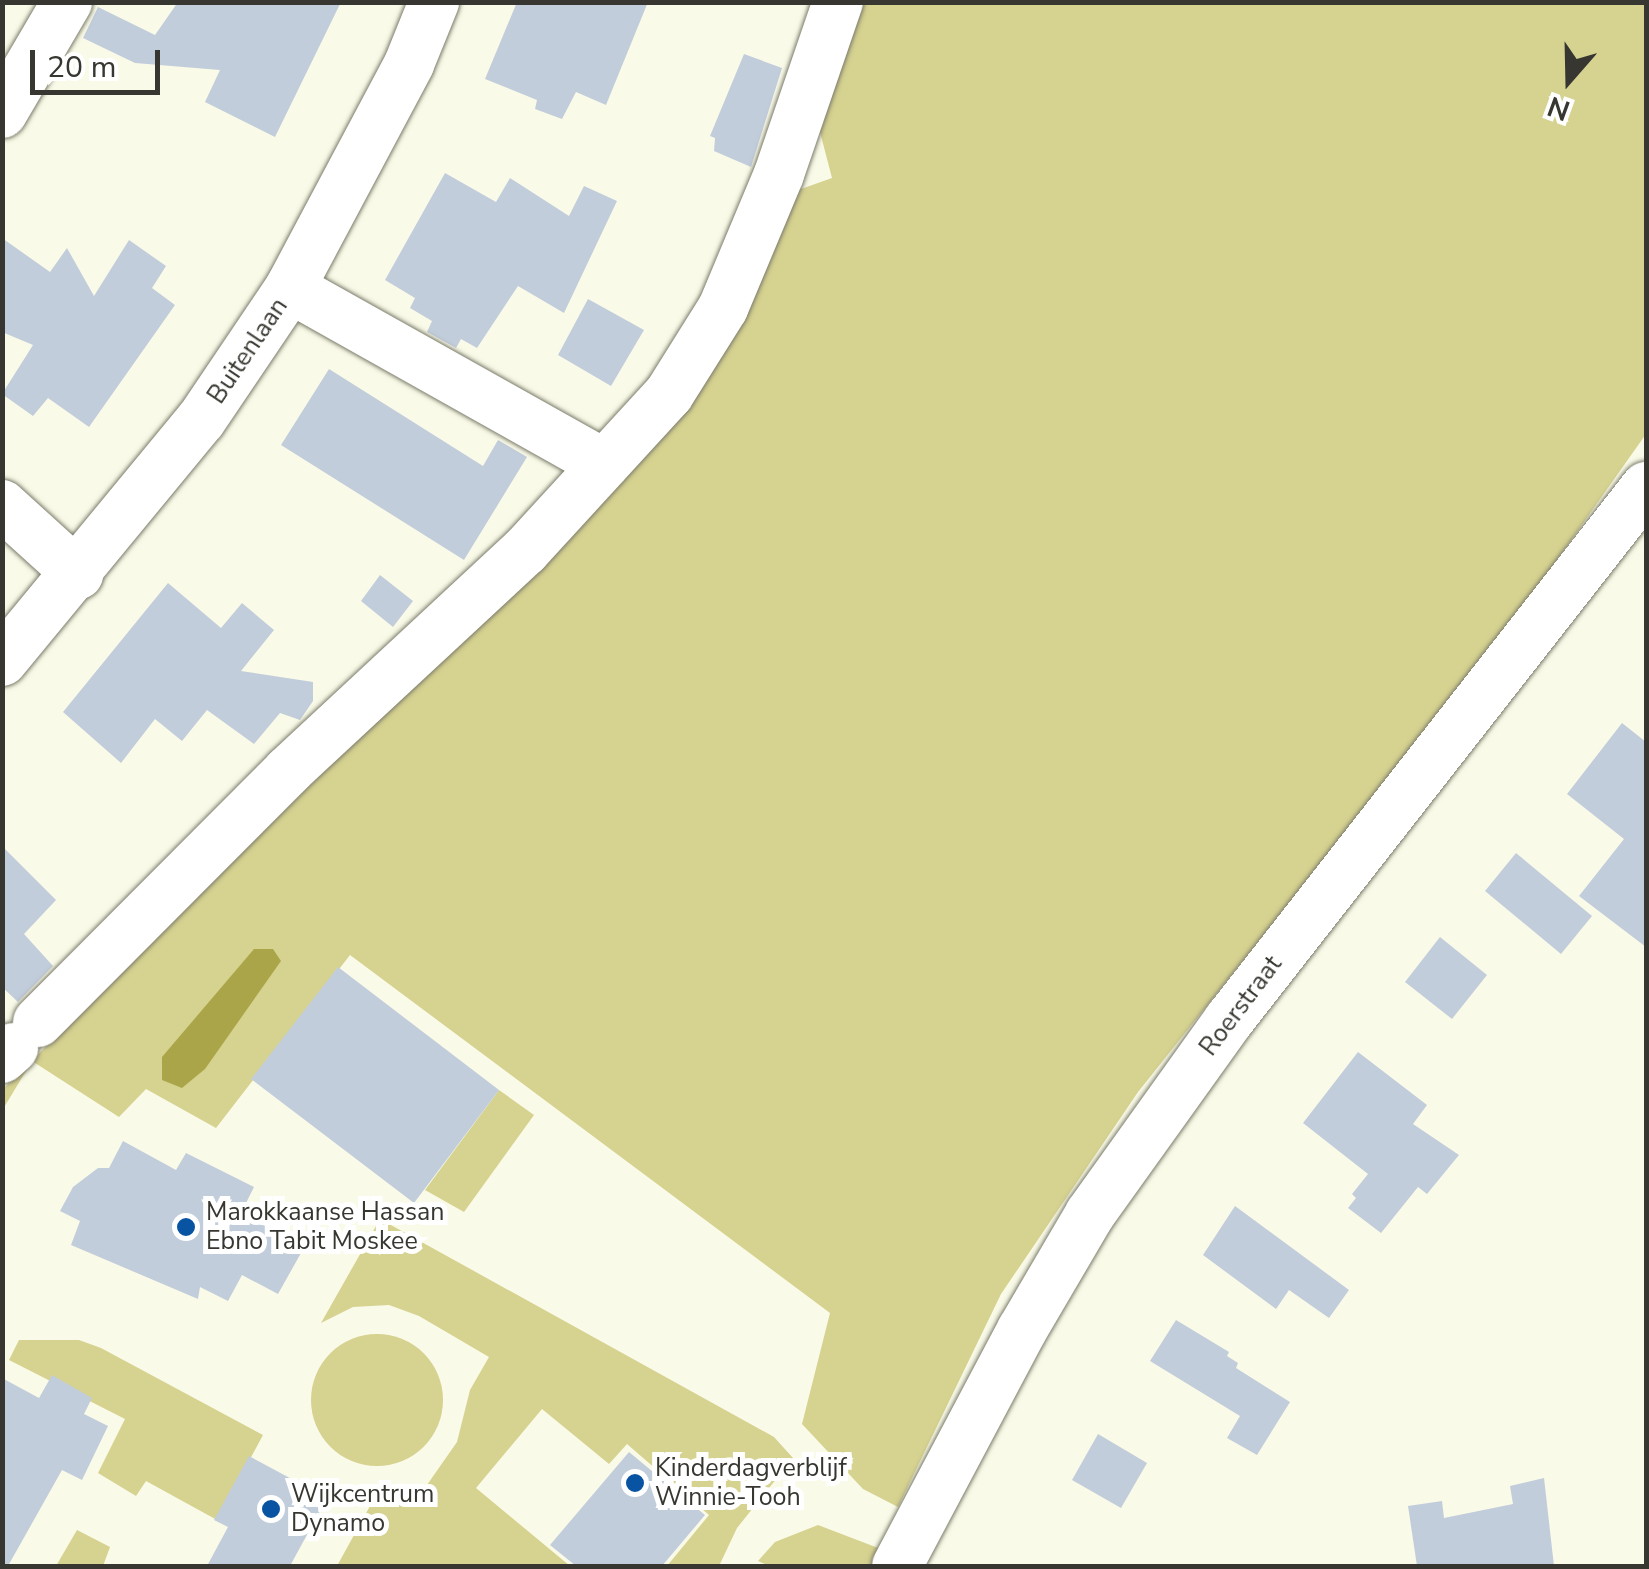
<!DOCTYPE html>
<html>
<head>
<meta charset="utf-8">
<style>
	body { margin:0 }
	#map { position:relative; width:1649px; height:1569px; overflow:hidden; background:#fafae8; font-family:"Nunito Sans",sans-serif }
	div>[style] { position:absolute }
	.green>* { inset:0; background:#d6d290 }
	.round { border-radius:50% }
	.water>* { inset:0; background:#aba54a }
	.building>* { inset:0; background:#c2cddb }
	.roads { filter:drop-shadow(0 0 2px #7b7b6b) drop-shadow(0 0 2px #7b7b6b) }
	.minor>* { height:50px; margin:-25px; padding:0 25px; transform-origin:25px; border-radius:25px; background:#fff }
	.dots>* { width:28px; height:28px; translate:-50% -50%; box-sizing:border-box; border:5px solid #fff; border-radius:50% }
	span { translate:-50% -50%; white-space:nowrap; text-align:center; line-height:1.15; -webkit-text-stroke:10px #fff; paint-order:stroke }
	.street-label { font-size:25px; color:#373630 }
	.poi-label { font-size:25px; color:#373630 }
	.left { translate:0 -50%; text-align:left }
	.frame { position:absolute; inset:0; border:5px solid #373630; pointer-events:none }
	.north { position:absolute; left:1519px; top:30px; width:100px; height:100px; -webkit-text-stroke:8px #fff; paint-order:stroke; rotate:200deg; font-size:28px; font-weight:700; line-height:40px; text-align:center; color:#373630 }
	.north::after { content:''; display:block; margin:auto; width:35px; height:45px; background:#373630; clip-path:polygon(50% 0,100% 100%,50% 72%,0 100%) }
	.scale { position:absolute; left:30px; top:50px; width:130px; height:45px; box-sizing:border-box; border:5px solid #373630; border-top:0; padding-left:12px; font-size:30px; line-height:35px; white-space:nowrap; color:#373630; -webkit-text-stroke:8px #fff; paint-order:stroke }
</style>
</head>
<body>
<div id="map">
	<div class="green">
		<div style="clip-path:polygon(858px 3px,1646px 3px,1646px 434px,1514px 621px,1138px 1092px,1001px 1294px,898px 1507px,863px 1489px,802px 1424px,830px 1313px,350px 955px,216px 1128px,146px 1089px,119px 1117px,32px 1061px,3px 1109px,3px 1089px,476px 621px,787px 194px,832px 178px,814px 109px)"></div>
		<div style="clip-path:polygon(499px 1090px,534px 1115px,464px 1212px,425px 1190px)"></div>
		<div style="clip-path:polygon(380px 1219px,774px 1437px,793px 1458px,737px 1528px,719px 1566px,667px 1566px,709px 1515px,627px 1444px,609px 1464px,542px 1409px,476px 1488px,570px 1566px,337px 1566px,381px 1486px,413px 1505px,457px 1442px,470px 1390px,489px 1357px,419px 1316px,389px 1305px,353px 1307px,321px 1323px)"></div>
		<div class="round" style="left:311px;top:1334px;width:132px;height:132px"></div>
		<div style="clip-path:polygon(19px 1340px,79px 1340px,101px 1348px,263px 1435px,217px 1520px,146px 1481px,136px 1496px,98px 1473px,125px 1419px,9px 1360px)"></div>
		<div style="clip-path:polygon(818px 1525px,886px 1551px,879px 1566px,769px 1566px,758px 1561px,775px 1542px)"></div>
		<div style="clip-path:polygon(77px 1530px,110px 1547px,103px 1566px,56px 1566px)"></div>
	</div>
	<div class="water">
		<div style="clip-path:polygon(254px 949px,273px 949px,281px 961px,205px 1069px,182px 1088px,162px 1080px,162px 1057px)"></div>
	</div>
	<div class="building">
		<div style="clip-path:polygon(178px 2px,341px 2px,275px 137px,205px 102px,220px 70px,135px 63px,83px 38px,98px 7px,155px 35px)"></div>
		<div style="clip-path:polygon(517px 2px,648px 2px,606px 105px,576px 92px,562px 119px,535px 109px,537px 100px,485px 79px)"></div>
		<div style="clip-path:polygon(744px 54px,782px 68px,751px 167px,714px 151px,715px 138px,710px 136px)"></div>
		<div style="clip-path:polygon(445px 173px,496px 202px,510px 178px,569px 216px,584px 186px,617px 201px,564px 313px,518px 286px,477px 348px,461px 339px,456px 348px,427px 332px,432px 321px,410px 308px,415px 298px,385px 280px)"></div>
		<div style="clip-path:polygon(2px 238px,50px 272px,67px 248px,94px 296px,129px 240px,166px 266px,152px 288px,175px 305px,89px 427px,48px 398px,33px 416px,2px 394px,33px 345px,2px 332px)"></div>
		<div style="clip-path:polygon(588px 299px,644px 330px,611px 386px,558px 355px)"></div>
		<div style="clip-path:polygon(329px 369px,483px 466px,498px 440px,527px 457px,464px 560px,281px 445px)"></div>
		<div style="clip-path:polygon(380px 575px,413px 601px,393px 627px,361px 601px)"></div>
		<div style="clip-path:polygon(168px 583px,221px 628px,242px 603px,274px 630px,241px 671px,313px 682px,313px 701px,300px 720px,280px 713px,254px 744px,207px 710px,182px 741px,155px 719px,121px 763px,63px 712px)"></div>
		<div style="clip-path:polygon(1622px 723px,1646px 742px,1646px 947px,1579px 896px,1624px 839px,1567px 794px)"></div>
		<div style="clip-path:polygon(2px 846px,56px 900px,24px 934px,53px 966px,18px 1002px,2px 987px)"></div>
		<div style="clip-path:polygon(1516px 853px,1592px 916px,1561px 954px,1485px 891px)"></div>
		<div style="clip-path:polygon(1440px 937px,1487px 975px,1452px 1019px,1405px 982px)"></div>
		<div style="clip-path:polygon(338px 967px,499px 1090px,414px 1203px,251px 1079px)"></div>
		<div style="clip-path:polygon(1358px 1052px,1427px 1105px,1413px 1124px,1459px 1155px,1427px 1194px,1418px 1187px,1381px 1233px,1348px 1208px,1356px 1198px,1352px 1194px,1368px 1174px,1303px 1123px)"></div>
		<div style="clip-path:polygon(123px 1141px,176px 1170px,186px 1153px,254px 1187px,244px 1207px,289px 1233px,285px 1246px,301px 1253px,278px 1294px,242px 1275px,228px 1301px,200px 1287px,198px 1299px,71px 1245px,80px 1221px,60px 1211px,73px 1187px,98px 1168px,109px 1168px)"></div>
		<div style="clip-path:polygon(1235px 1206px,1349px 1290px,1329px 1318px,1289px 1290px,1276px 1309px,1203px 1255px)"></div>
		<div style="clip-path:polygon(1176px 1320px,1229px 1352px,1227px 1356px,1238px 1363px,1236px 1368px,1290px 1402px,1257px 1455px,1227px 1438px,1240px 1416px,1150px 1361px)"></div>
		<div style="clip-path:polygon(52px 1375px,92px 1398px,84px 1414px,108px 1426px,82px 1480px,62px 1470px,8px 1566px,2px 1566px,2px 1378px,39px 1398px)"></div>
		<div style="clip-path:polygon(1098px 1434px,1147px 1463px,1121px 1508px,1072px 1480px)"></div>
		<div style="clip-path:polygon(629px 1452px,705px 1515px,662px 1566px,576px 1566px,550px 1545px)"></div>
		<div style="clip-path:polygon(249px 1456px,327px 1498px,290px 1566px,207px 1566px,228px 1527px,214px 1520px)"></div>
		<div style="clip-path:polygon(1544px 1478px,1554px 1566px,1417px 1566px,1408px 1506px,1442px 1501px,1444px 1518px,1513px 1504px,1510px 1486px)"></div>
	</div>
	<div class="roads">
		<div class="minor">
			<div style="left:2px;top:113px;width:129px;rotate:-59.6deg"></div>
			<div style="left:290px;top:288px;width:360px;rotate:29.3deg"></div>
			<div style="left:2px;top:505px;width:103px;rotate:42.2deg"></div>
			<div style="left:2px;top:661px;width:313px;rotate:-50.5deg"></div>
			<div style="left:201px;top:420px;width:159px;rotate:-56deg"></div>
			<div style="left:290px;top:288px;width:254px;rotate:-62deg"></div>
			<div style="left:409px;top:64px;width:67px;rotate:-68deg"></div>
			<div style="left:38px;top:1022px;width:354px;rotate:-45.1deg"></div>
			<div style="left:288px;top:771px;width:323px;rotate:-42.9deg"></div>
			<div style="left:525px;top:551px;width:213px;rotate:-47.5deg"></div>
			<div style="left:669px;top:394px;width:102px;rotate:-57.9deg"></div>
			<div style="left:723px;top:308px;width:145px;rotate:-67.3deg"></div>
			<div style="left:779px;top:174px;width:182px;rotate:-71.1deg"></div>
			<div style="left:2px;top:1058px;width:15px;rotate:-42deg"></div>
			<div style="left:897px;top:1566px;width:267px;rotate:-62.1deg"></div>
			<div style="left:1022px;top:1330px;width:134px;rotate:-59.6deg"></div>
			<div style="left:1090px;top:1214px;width:239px;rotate:-54.4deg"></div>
			<div style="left:1229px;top:1020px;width:677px;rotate:-51.96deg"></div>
		</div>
	</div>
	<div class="dots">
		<div style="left:186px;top:1227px;background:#0854a3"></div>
		<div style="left:635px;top:1483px;background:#0854a3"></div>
		<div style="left:271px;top:1509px;background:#0854a3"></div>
	</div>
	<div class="street-label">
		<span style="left:248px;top:351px;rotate:-56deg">Buitenlaan</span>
		<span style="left:1241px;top:1006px;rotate:-53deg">Roerstraat</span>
	</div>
	<div class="poi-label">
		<span class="left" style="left:206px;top:1227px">Marokkaanse Hassan<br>Ebno Tabit Moskee</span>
		<span class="left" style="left:655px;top:1483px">Kinderdagverblijf<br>Winnie-Tooh</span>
		<span class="left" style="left:291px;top:1509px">Wijkcentrum<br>Dynamo</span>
	</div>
	<div class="frame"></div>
	<div class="north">N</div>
	<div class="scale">20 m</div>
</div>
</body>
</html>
